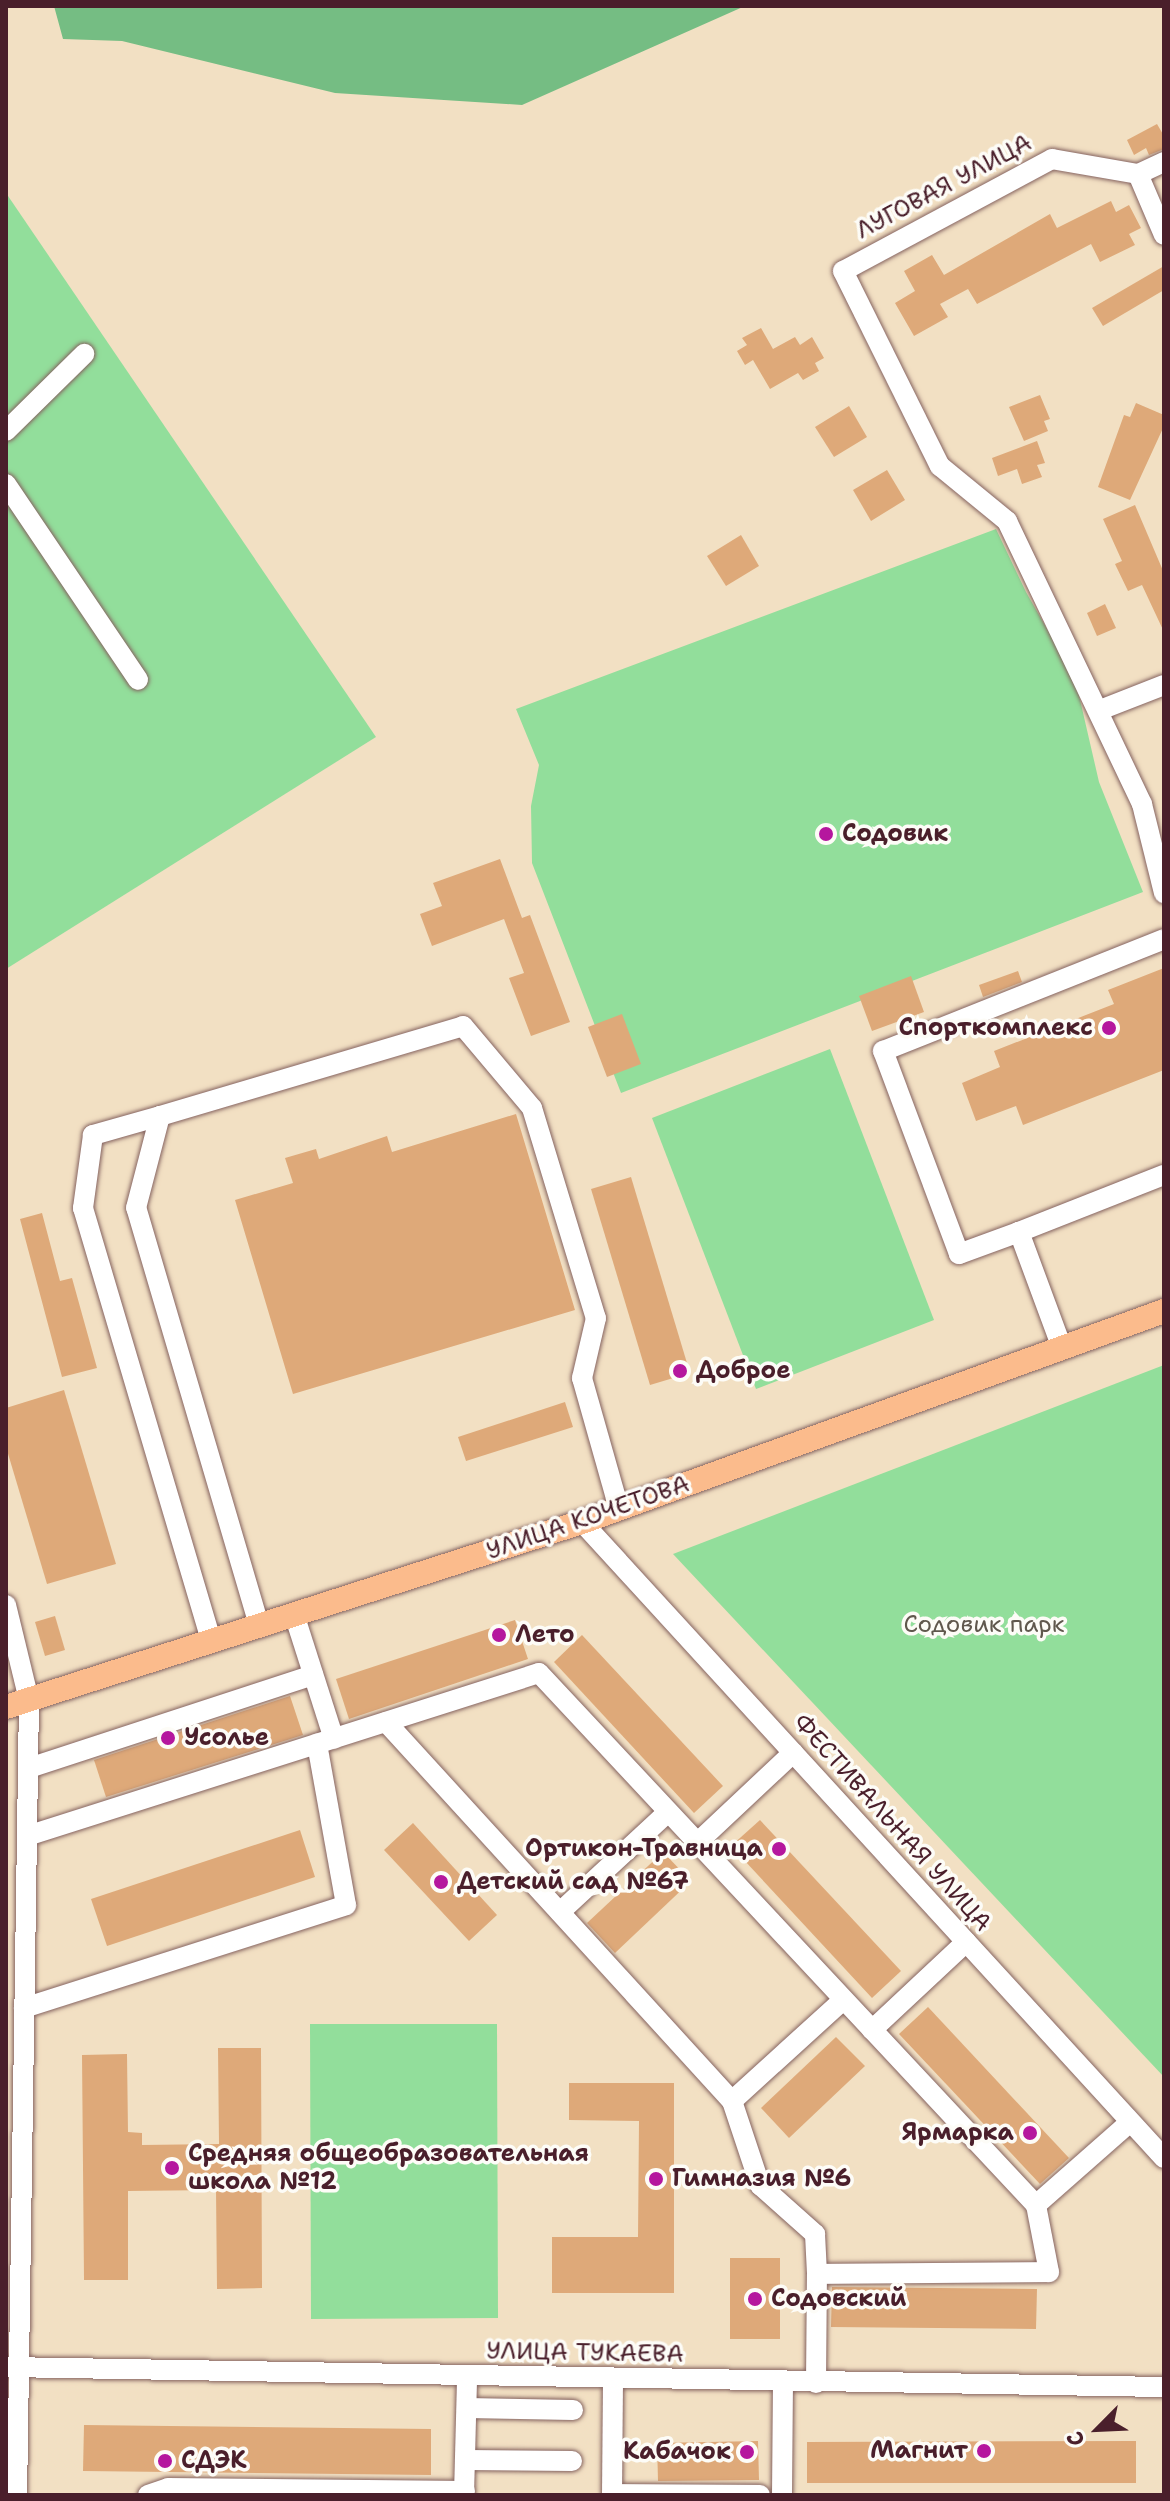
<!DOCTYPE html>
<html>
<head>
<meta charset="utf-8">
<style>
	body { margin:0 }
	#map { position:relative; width:1170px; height:2501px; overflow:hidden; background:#f2e0c3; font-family:"Shantell Sans",sans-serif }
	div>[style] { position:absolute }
	.green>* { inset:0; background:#92de9b }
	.forest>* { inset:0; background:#75bd83 }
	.building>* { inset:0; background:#dea979 }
	.roads { filter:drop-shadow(0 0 2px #856360) drop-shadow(0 0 2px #856360) }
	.minor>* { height:20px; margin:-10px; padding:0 10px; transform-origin:10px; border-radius:10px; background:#fff }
	.major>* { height:24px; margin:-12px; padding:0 12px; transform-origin:12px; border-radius:12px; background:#fbbb8c }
	.dots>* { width:22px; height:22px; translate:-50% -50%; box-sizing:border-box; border:4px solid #fdfcf7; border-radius:50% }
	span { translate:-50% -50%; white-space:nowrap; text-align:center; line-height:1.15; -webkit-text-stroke:7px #fdfcf7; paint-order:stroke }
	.street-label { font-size:24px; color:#4a1f2b }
	.poi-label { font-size:24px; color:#4a1f2b; font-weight:700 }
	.left { translate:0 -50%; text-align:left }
	.right { translate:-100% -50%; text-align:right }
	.park-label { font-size:24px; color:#60584d }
	.frame { position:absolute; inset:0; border:8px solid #4a1f2b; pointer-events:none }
	.north { position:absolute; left:1058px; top:2389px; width:80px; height:80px; -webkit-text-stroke:6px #fdfcf7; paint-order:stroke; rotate:246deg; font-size:22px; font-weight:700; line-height:32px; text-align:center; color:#4a1f2b }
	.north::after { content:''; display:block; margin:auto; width:28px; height:36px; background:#4a1f2b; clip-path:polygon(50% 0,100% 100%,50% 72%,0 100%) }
</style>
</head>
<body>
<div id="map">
	<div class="green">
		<div style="clip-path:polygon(6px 193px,376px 737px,6px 969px)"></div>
		<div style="clip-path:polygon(996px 529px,1026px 592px,1075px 678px,1099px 782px,1143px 892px,621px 1093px,532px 863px,531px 806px,539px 765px,516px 709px)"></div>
		<div style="clip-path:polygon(830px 1049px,934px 1320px,756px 1389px,652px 1118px)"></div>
		<div style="clip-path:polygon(1164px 1365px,1164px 2077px,673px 1554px)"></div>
		<div style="clip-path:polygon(310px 2024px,497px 2024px,498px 2318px,311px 2319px)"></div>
	</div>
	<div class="forest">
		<div style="clip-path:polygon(54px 6px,745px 6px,522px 105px,335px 93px,122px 41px,63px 39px)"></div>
	</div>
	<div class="building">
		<div style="clip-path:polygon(1157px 124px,1164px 136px,1164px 149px,1149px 155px,1146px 148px,1134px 155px,1127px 140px)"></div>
		<div style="clip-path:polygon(1111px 201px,1116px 212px,1129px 205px,1141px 228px,1129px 234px,1135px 245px,1100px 262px,1091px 244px,977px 304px,968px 289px,940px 304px,948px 317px,914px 336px,895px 303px,915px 291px,904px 271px,932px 255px,944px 275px,1050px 214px,1057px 228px)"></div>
		<div style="clip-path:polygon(1164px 266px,1164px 290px,1103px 326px,1092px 308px)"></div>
		<div style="clip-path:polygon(761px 328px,773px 349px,795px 337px,800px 345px,812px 337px,824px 358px,815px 363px,819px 371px,803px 380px,798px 373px,770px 389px,753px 360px,745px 365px,737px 351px,747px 345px,742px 338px)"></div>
		<div style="clip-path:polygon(1040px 395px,1050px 419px,1044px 421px,1048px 431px,1024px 441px,1009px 407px)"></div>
		<div style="clip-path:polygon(1136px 403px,1164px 415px,1164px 426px,1130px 500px,1098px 487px,1124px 415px,1130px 417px)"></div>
		<div style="clip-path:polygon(849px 406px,867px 437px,834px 457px,815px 427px)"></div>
		<div style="clip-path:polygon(1037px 441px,1045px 463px,1037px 465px,1042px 477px,1022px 484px,1017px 469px,998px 476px,992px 458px)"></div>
		<div style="clip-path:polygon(887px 470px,905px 500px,871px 521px,853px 490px)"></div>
		<div style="clip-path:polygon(1135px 505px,1164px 573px,1164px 632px,1142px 585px,1128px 591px,1115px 564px,1122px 561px,1103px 519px)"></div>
		<div style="clip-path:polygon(741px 535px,759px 566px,726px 586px,707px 556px)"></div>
		<div style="clip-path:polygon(1105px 604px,1116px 628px,1097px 636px,1087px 613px)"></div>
		<div style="clip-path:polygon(500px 859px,522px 918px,530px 915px,570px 1022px,531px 1036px,509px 978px,524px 973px,504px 919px,432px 946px,420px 914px,442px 906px,433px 883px)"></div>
		<div style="clip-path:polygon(1164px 968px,1164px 1070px,1023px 1125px,1016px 1106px,976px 1121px,962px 1083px,1000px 1067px,994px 1051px,1114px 1004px,1108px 990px)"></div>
		<div style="clip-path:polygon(1018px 971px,1022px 982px,983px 997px,979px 985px)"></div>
		<div style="clip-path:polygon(911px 976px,924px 1012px,872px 1031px,859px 996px)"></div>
		<div style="clip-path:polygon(622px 1014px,641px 1064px,607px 1077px,588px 1027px)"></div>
		<div style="clip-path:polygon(516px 1114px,575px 1310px,293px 1394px,235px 1200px,293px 1183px,285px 1158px,316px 1149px,319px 1159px,387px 1136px,392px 1152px)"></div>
		<div style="clip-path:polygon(631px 1177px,690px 1373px,650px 1385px,591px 1189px)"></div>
		<div style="clip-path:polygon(42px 1213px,60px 1281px,72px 1278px,97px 1368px,62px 1377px,20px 1219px)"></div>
		<div style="clip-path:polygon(64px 1390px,116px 1564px,47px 1584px,6px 1447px,6px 1408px)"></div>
		<div style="clip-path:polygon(565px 1402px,573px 1427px,466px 1461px,458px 1437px)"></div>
		<div style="clip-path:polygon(55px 1616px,65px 1650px,45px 1656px,35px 1622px)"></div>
		<div style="clip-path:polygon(515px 1620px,528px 1659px,349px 1719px,336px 1679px)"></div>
		<div style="clip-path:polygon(582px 1635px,723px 1786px,694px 1813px,554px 1662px)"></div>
		<div style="clip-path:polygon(290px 1696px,303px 1735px,106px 1797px,94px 1760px)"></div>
		<div style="clip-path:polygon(760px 1820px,901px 1971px,872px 1998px,731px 1846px)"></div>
		<div style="clip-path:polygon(413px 1823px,497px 1915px,469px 1941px,384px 1850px)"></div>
		<div style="clip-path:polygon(300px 1830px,315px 1877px,107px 1946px,91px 1899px)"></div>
		<div style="clip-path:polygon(663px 1852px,691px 1881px,615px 1953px,587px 1923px)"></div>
		<div style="clip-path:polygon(928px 2007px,1069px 2158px,1040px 2184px,899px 2034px)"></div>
		<div style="clip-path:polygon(836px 2037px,865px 2066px,789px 2138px,761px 2108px)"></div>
		<div style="clip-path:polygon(218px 2048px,261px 2048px,262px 2288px,217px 2289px,216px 2190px,128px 2191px,128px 2280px,84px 2280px,82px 2055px,127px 2054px,128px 2132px,142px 2133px,142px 2145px,219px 2144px)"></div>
		<div style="clip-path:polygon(569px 2083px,674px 2083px,674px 2293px,552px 2293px,552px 2237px,638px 2237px,639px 2121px,569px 2120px)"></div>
		<div style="clip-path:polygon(730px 2258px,780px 2258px,780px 2339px,730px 2339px)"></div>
		<div style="clip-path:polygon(832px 2287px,1037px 2289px,1036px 2329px,831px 2327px)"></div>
		<div style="clip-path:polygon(84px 2425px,431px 2429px,431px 2475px,83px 2471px)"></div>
		<div style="clip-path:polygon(758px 2441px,759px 2480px,658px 2481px,657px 2443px)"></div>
		<div style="clip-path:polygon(1136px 2441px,1136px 2483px,807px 2483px,807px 2442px)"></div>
	</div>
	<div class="roads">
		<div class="minor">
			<div style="left:1164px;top:162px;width:29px;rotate:155deg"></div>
			<div style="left:1138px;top:174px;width:87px;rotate:-170.1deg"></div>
			<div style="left:1052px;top:159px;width:237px;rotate:151.8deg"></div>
			<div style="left:843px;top:271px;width:218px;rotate:63.6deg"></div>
			<div style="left:940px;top:466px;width:87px;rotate:39.4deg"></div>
			<div style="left:1007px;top:521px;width:314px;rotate:64.5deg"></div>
			<div style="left:1142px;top:804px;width:92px;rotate:76.1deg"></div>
			<div style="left:1138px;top:174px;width:66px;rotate:66.9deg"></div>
			<div style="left:6px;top:431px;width:110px;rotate:-44.6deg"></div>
			<div style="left:6px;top:484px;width:236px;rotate:56deg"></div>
			<div style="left:1100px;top:710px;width:69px;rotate:-21.3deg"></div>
			<div style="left:160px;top:1116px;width:70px;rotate:164.2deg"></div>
			<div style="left:93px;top:1135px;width:74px;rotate:97.8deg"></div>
			<div style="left:83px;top:1208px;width:452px;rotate:73.5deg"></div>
			<div style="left:1019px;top:1232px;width:156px;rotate:-21.5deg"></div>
			<div style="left:1062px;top:1348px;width:124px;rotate:-110.3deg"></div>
			<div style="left:1019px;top:1232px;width:64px;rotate:159.9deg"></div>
			<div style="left:959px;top:1254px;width:217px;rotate:-110.5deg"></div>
			<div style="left:883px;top:1051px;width:302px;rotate:-21.7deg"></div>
			<div style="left:582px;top:1522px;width:862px;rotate:47.54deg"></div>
			<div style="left:6px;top:1605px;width:98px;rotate:76.4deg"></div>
			<div style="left:29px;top:1700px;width:795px;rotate:90.86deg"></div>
			<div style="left:294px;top:1614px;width:131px;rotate:72.3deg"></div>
			<div style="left:259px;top:1625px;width:435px;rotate:-106.4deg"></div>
			<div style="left:136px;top:1208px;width:95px;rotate:-75.4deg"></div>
			<div style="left:160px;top:1116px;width:316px;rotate:-16.5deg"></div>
			<div style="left:463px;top:1026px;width:107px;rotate:49.9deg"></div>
			<div style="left:532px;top:1108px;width:220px;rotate:73.1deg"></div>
			<div style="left:596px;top:1318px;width:62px;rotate:103.1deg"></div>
			<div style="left:582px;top:1378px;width:136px;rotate:74.2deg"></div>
			<div style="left:386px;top:1722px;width:513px;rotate:47.61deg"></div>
			<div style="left:732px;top:2101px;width:89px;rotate:71.6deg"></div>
			<div style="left:760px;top:2185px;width:74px;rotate:41.7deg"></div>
			<div style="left:815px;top:2234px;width:40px;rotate:87.1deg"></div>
			<div style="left:29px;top:1768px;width:299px;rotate:-18.1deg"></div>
			<div style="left:27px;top:1836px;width:537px;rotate:-17.66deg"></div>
			<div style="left:539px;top:1673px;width:728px;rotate:46.95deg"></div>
			<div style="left:1036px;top:2205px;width:125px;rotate:-41.4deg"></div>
			<div style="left:697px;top:1843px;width:132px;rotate:-43.2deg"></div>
			<div style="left:560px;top:1912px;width:147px;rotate:-42.8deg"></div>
			<div style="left:24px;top:2008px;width:338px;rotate:-17.7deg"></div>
			<div style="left:346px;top:1905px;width:164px;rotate:-100.2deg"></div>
			<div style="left:872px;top:2030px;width:129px;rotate:-43.1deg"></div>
			<div style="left:732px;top:2101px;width:150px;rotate:-42.3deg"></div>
			<div style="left:6px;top:2367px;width:1158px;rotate:0.99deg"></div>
			<div style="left:816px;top:2383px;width:109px;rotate:-89.5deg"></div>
			<div style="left:817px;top:2274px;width:232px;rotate:-0.5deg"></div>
			<div style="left:1049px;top:2272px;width:68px;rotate:-101deg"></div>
			<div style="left:467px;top:2408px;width:106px;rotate:1.1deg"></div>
			<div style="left:467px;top:2460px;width:105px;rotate:0.5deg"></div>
			<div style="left:612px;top:2494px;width:148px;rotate:0.4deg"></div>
			<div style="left:148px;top:2495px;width:21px;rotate:-19deg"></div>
			<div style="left:168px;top:2488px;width:297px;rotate:0.6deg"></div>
			<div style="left:464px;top:2495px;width:118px;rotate:-88.5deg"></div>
			<div style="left:612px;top:2495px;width:115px;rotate:-89.5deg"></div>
			<div style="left:782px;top:2495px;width:113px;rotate:-89.5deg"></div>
		</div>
		<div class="major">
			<div style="left:6px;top:1707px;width:605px;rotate:-17.81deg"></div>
			<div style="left:582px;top:1522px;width:619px;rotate:-19.93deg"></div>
		</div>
	</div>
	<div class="dots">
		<div style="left:826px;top:834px;background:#b5179e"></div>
		<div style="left:1109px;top:1028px;background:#b5179e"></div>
		<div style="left:680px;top:1371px;background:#b5179e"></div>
		<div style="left:499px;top:1635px;background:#b5179e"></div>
		<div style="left:168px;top:1738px;background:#b5179e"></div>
		<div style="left:779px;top:1849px;background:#b5179e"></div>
		<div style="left:441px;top:1882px;background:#b5179e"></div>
		<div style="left:1030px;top:2133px;background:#b5179e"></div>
		<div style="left:172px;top:2168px;background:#b5179e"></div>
		<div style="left:656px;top:2179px;background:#b5179e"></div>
		<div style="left:755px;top:2299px;background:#b5179e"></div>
		<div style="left:984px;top:2451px;background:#b5179e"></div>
		<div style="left:747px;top:2452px;background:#b5179e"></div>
		<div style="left:165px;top:2461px;background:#b5179e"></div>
	</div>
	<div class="street-label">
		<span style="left:944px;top:187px;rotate:-28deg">ЛУГОВАЯ УЛИЦА</span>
		<span style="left:588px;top:1518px;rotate:-19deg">УЛИЦА КОЧЕТОВА</span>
		<span style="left:892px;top:1823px;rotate:48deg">ФЕСТИВАЛЬНАЯ УЛИЦА</span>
		<span style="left:585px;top:2353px;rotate:1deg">УЛИЦА ТУКАЕВА</span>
	</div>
	<div class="poi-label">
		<span class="left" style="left:842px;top:834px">Содовик</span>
		<span class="right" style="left:1093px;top:1028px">Спорткомплекс</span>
		<span class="left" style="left:696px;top:1371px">Доброе</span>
		<span class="left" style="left:515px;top:1635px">Лето</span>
		<span class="left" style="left:184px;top:1738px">Усолье</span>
		<span class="right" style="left:763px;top:1849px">Ортикон-Травница</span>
		<span class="left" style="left:457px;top:1882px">Детский сад №67</span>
		<span class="right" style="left:1014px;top:2133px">Ярмарка</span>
		<span class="left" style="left:188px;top:2168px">Средняя общеобразовательная<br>школа №12</span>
		<span class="left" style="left:672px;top:2179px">Гимназия №6</span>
		<span class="left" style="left:771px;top:2299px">Содовский</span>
		<span class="right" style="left:968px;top:2451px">Магнит</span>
		<span class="right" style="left:731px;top:2452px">Кабачок</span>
		<span class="left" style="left:181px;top:2461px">СДЭК</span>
	</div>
	<div class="park-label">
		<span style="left:984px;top:1625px">Содовик парк</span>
	</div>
	<div class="frame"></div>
	<div class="north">С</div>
</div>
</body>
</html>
